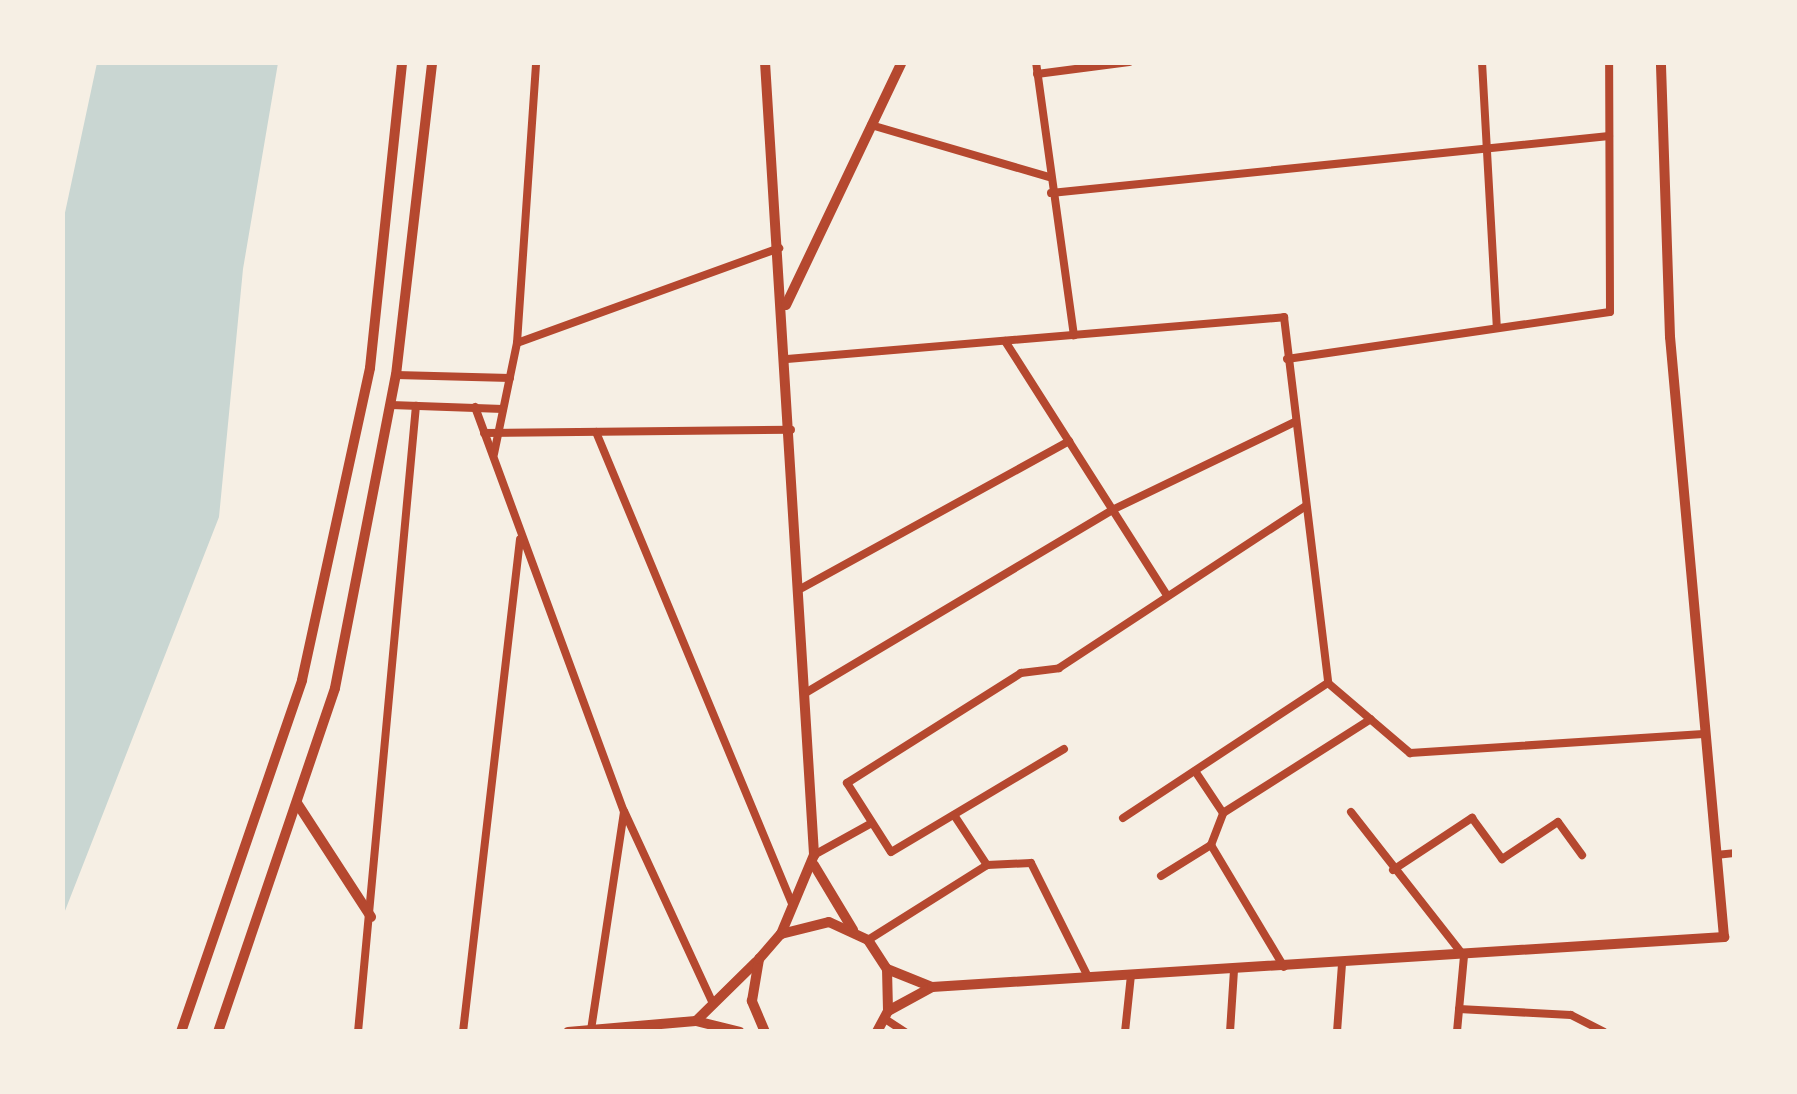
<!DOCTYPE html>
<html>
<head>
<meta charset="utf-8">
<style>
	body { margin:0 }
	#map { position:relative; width:1797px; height:1094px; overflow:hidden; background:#f6efe4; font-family:Roboto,sans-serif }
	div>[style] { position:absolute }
	.water>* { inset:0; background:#c9d6d2 }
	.minor>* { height:8px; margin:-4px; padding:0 4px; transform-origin:4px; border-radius:4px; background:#b5482f }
	.tertiary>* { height:10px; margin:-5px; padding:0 5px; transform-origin:5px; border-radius:5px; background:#b5482f }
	span { translate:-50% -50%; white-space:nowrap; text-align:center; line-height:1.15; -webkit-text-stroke:8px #f6efe4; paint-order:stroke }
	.frame { position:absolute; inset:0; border:65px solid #f6efe4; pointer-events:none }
</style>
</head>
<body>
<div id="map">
	<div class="water">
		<div style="clip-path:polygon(97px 63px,278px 63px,243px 269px,219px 517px,63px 916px,63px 222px)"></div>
	</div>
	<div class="minor">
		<div style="left:1036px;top:62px;width:276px;rotate:82.1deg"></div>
		<div style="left:1482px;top:62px;width:266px;rotate:86.8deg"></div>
		<div style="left:1037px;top:74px;width:93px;rotate:-7.4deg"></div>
		<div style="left:871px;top:125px;width:185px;rotate:16.3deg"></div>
		<div style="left:1051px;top:193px;width:561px;rotate:-5.83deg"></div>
		<div style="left:1005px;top:341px;width:301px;rotate:57.5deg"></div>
		<div style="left:517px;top:343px;width:279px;rotate:-19.9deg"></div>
		<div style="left:787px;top:359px;width:499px;rotate:-4.8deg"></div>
		<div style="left:1284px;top:317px;width:369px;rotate:83.1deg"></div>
		<div style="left:1328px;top:683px;width:108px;rotate:40.5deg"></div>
		<div style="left:1410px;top:753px;width:294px;rotate:-3.7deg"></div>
		<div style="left:1287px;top:359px;width:326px;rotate:-8.3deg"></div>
		<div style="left:1610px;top:312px;width:250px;rotate:-90.2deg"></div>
		<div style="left:396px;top:375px;width:114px;rotate:1.5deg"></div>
		<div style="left:391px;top:405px;width:112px;rotate:2deg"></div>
		<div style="left:475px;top:407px;width:431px;rotate:69.8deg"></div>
		<div style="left:624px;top:811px;width:213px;rotate:65.2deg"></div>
		<div style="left:596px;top:432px;width:513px;rotate:67.43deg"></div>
		<div style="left:484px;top:433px;width:307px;rotate:-0.6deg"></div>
		<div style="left:494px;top:454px;width:113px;rotate:-78.3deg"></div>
		<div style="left:517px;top:343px;width:282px;rotate:-86.1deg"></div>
		<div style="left:802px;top:588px;width:305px;rotate:-28.8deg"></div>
		<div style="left:807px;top:692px;width:355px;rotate:-30.8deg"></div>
		<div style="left:1112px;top:510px;width:203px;rotate:-25.7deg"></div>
		<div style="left:1064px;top:749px;width:201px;rotate:149.2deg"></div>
		<div style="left:891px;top:852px;width:82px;rotate:-122.5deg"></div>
		<div style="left:847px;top:783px;width:206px;rotate:-32.3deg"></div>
		<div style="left:1021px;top:673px;width:38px;rotate:-7deg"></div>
		<div style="left:1059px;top:668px;width:295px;rotate:-33.3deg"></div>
		<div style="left:1195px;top:771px;width:50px;rotate:56.3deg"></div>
		<div style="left:1351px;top:812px;width:183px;rotate:51.9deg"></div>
		<div style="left:1464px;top:956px;width:76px;rotate:95.3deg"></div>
		<div style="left:954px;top:815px;width:60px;rotate:56.6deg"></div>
		<div style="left:1123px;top:818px;width:245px;rotate:-33.4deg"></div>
		<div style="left:1211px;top:845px;width:142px;rotate:59.1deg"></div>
		<div style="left:814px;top:855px;width:66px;rotate:-28.9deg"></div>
		<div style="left:1716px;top:855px;width:18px;rotate:-6deg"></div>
		<div style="left:1393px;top:870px;width:95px;rotate:-33.4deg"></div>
		<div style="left:1472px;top:818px;width:51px;rotate:53.8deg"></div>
		<div style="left:1502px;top:859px;width:67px;rotate:-33.5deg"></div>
		<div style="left:1558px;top:822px;width:41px;rotate:54deg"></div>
		<div style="left:1161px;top:876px;width:59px;rotate:-31.8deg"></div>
		<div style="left:1211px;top:845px;width:34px;rotate:-69deg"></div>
		<div style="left:1223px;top:813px;width:175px;rotate:-32.4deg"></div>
		<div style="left:868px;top:940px;width:141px;rotate:-32.2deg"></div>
		<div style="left:987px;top:865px;width:44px;rotate:-2.6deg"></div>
		<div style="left:1031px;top:863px;width:127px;rotate:63.4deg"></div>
		<div style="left:1459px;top:1009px;width:112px;rotate:3.1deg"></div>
		<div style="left:1571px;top:1015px;width:37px;rotate:27deg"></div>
		<div style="left:885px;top:1019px;width:24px;rotate:33deg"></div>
		<div style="left:591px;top:1030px;width:220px;rotate:-81.4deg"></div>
		<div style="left:358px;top:1032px;width:629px;rotate:-84.71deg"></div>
		<div style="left:463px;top:1032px;width:496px;rotate:-83.4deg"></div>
		<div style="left:1125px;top:1032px;width:57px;rotate:-84deg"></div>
		<div style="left:1230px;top:1032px;width:62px;rotate:-86.3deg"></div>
		<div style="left:1337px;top:1032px;width:68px;rotate:-85.8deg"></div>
	</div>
	<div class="tertiary">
		<div style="left:765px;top:62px;width:795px;rotate:86.46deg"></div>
		<div style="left:814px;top:855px;width:86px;rotate:112.7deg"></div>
		<div style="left:786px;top:305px;width:269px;rotate:-64.5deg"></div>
		<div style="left:297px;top:803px;width:136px;rotate:57deg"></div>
		<div style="left:814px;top:865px;width:76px;rotate:59deg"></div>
		<div style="left:887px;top:969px;width:48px;rotate:21.8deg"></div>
		<div style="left:888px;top:1011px;width:50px;rotate:-28.6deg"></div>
		<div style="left:932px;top:987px;width:794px;rotate:-3.61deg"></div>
		<div style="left:1724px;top:937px;width:602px;rotate:-95.14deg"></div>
		<div style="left:1670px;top:337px;width:275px;rotate:-91.9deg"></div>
		<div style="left:696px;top:1021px;width:84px;rotate:-44.5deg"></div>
		<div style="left:181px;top:1032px;width:372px;rotate:-71deg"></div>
		<div style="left:302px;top:680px;width:319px;rotate:-77.7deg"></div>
		<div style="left:370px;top:368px;width:308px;rotate:-84deg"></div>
		<div style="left:218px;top:1032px;width:363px;rotate:-71.2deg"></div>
		<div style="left:335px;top:688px;width:319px;rotate:-79deg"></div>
		<div style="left:396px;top:375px;width:315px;rotate:-83.4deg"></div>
		<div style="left:568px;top:1032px;width:128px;rotate:-4.9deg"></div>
		<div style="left:696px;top:1021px;width:45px;rotate:14deg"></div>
		<div style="left:765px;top:1032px;width:34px;rotate:-113deg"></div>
		<div style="left:752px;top:1001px;width:43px;rotate:-80.5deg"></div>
		<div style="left:759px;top:959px;width:33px;rotate:-49deg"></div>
		<div style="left:781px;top:934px;width:49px;rotate:-14deg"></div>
		<div style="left:829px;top:922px;width:43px;rotate:24.8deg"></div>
		<div style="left:868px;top:940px;width:35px;rotate:57deg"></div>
		<div style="left:887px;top:969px;width:42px;rotate:88.6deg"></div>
		<div style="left:888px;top:1011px;width:24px;rotate:118deg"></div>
	</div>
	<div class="frame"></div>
</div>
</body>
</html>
